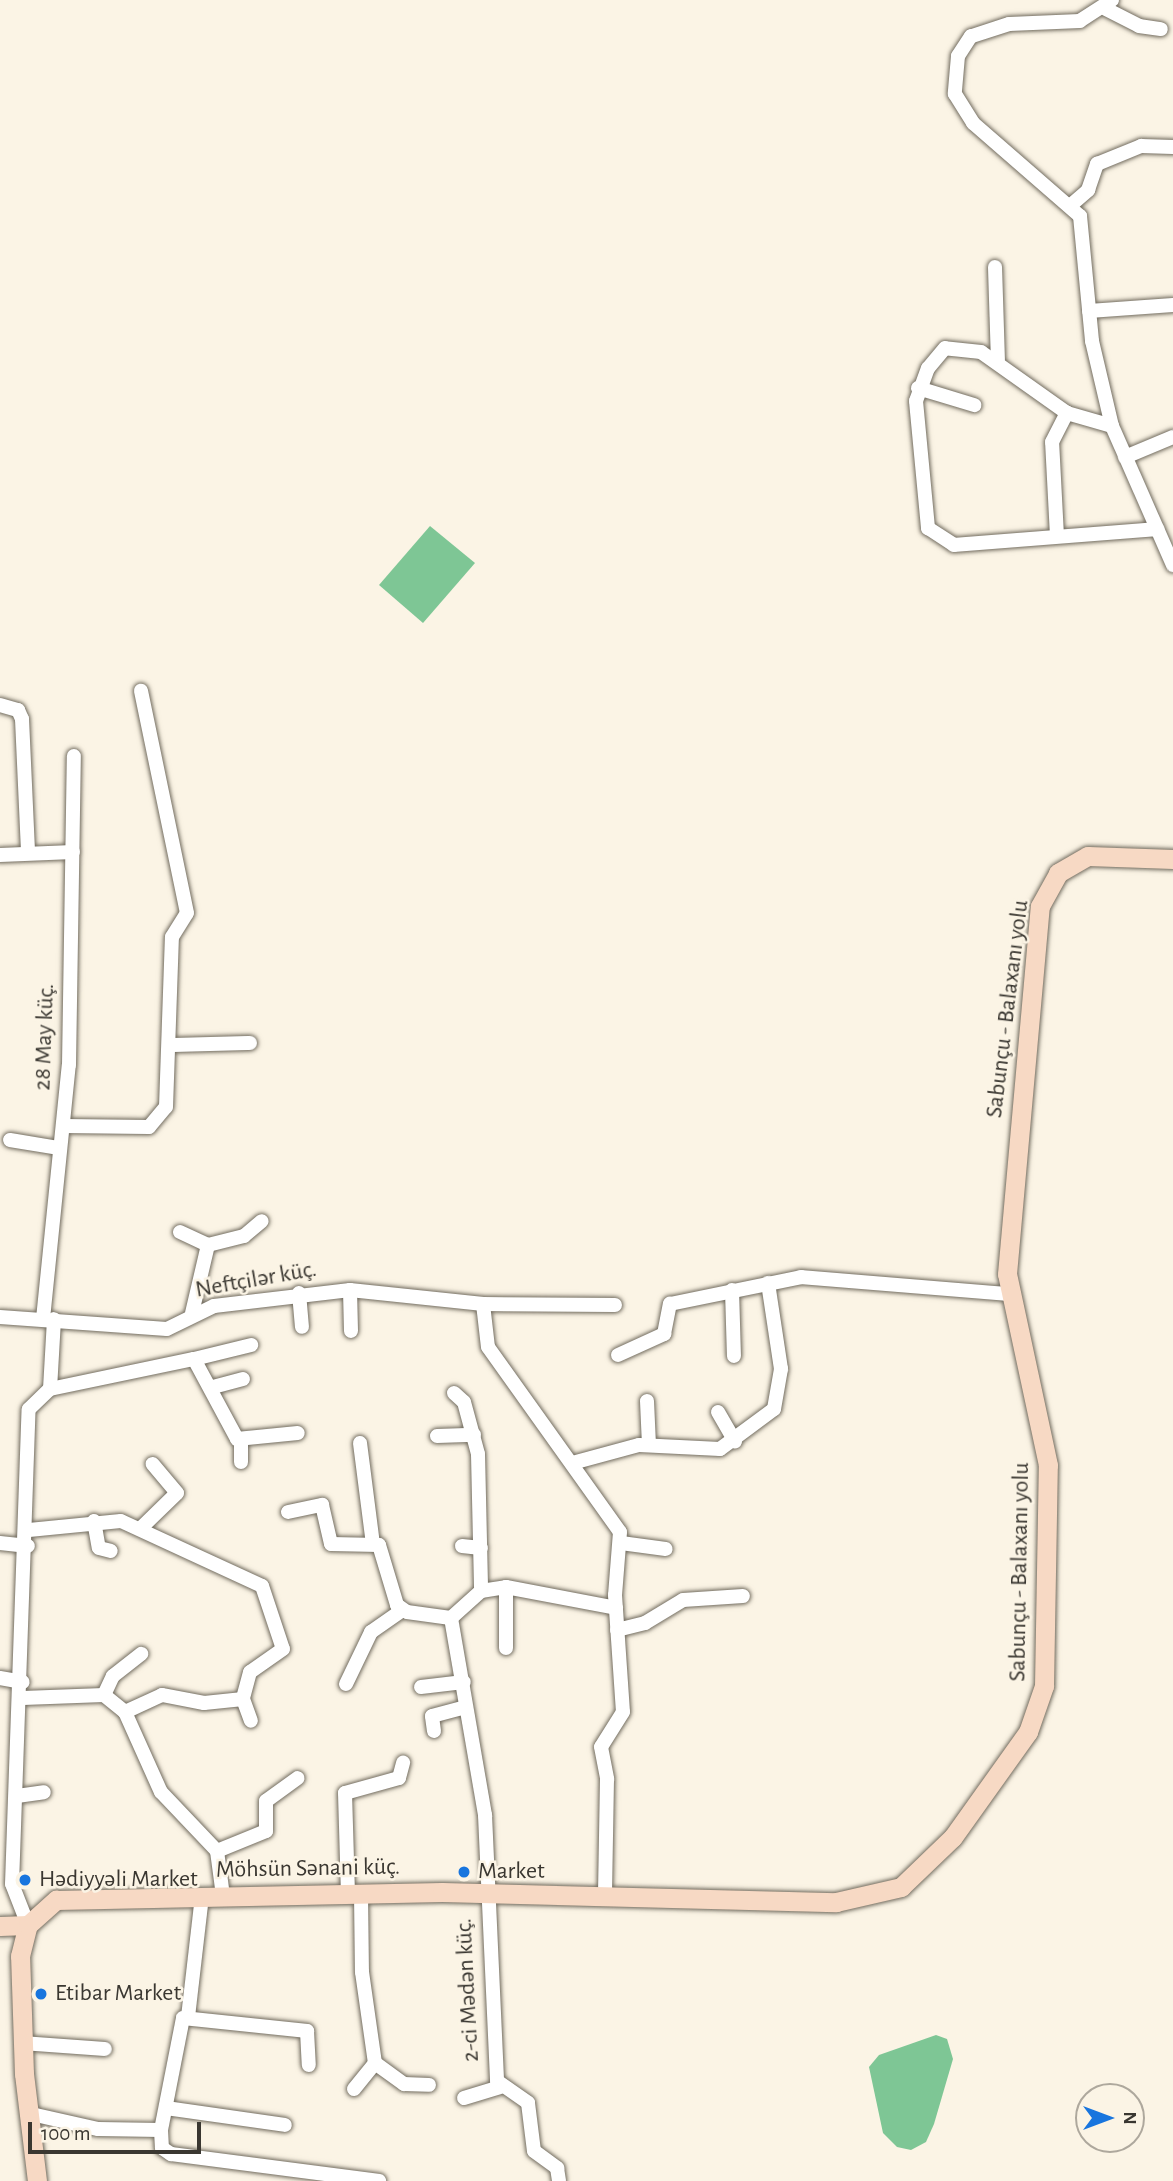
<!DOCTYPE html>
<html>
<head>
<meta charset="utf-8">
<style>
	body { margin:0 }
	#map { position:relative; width:1173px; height:2181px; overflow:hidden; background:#fbf4e5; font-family:"Alegreya Sans",sans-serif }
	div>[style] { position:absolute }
	.water>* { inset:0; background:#7ec695 }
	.roads { filter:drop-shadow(0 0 2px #726c5f) drop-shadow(0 0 2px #726c5f) }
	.street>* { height:14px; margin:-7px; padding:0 7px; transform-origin:7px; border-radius:7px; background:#fff }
	.secondary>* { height:19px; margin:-9.5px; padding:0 9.5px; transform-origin:9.5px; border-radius:9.5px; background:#f7d9c4 }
	.dots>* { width:19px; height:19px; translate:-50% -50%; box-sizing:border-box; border:4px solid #fbf4e5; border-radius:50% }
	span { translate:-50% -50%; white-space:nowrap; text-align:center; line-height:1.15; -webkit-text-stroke:5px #fbf4e5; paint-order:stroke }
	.street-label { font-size:24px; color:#3a3731 }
	.poi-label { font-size:24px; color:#3a3731 }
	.left { translate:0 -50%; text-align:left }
	.north { position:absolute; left:1075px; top:2083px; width:70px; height:70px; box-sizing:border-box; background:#fbf4e5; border:2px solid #aea89d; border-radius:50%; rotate:90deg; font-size:19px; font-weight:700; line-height:28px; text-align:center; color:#3a3731 }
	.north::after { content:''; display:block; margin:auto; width:24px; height:32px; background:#1875de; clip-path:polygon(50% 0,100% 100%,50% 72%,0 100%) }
	.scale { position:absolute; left:28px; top:2122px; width:173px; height:32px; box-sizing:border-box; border:4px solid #3a3731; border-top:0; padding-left:9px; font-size:21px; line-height:24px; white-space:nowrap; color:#3a3731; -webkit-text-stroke:5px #fbf4e5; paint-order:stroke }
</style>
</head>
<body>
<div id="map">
	<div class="water">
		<div style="clip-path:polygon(430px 526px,475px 563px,423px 623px,379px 585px)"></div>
		<div style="clip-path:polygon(936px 2035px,947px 2039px,953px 2059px,934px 2124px,926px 2142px,911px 2150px,897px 2147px,883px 2133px,869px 2067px,879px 2055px)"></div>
	</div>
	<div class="roads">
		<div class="street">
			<div style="left:1112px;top:0;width:38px;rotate:147deg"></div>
			<div style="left:1080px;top:21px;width:71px;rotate:177.6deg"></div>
			<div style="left:1009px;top:24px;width:40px;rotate:162deg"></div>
			<div style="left:971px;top:36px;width:24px;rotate:123deg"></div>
			<div style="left:958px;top:56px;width:38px;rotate:95deg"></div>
			<div style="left:955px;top:94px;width:34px;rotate:58deg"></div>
			<div style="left:973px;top:123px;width:142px;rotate:41deg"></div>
			<div style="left:1080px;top:216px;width:126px;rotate:84.5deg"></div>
			<div style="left:1092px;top:341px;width:87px;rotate:76.8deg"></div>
			<div style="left:1112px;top:426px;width:152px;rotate:66.3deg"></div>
			<div style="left:1106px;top:9px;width:37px;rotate:27deg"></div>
			<div style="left:1139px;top:26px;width:22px;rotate:8deg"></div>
			<div style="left:1071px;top:205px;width:23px;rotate:-41deg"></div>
			<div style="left:1088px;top:190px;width:28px;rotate:-71deg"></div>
			<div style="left:1097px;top:164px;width:48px;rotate:-22.2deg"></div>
			<div style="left:1141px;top:146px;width:32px;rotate:2deg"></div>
			<div style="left:995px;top:267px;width:93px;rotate:88.2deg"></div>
			<div style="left:1089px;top:311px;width:84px;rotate:-4.1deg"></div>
			<div style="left:918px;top:388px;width:59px;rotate:16.9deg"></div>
			<div style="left:1112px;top:426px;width:47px;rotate:-163.9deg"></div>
			<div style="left:1067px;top:413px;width:105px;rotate:-144.7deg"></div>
			<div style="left:981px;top:352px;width:36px;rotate:-174deg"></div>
			<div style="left:945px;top:348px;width:26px;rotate:130deg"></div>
			<div style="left:928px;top:368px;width:35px;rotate:110deg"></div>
			<div style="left:916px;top:401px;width:128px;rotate:84.6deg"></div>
			<div style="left:928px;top:528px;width:31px;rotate:33deg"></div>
			<div style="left:954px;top:545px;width:204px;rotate:-4.5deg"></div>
			<div style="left:1125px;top:457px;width:52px;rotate:-22.6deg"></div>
			<div style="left:1057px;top:536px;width:94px;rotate:-93deg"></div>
			<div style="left:1052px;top:442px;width:33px;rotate:-63deg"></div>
			<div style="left:0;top:705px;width:19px;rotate:16deg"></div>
			<div style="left:18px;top:710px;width:10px;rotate:66deg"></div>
			<div style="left:22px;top:719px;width:134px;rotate:87.4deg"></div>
			<div style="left:0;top:855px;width:73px;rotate:-2.4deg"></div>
			<div style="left:171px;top:1045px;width:79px;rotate:-1.5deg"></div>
			<div style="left:63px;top:1126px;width:86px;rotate:0.7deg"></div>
			<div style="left:149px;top:1127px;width:26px;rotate:-50deg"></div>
			<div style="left:166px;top:1107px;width:170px;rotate:-88deg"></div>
			<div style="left:172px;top:937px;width:28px;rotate:-58deg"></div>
			<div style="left:187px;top:913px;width:227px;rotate:-101.7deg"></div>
			<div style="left:10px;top:1140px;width:50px;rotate:9.3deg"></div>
			<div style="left:180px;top:1232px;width:31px;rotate:25deg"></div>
			<div style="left:350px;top:1290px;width:41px;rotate:88.6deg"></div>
			<div style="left:732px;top:1290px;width:66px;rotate:88.3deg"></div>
			<div style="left:299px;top:1293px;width:34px;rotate:85deg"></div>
			<div style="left:483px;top:1304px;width:43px;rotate:83.4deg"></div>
			<div style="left:488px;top:1347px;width:227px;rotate:54.5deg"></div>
			<div style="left:620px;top:1532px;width:63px;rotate:94.5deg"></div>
			<div style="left:615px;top:1595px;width:117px;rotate:86.1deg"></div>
			<div style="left:623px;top:1712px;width:41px;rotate:122.2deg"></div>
			<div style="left:601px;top:1747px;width:33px;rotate:79deg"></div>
			<div style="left:607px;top:1779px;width:120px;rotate:91deg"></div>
			<div style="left:192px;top:1313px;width:70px;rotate:-76.8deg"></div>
			<div style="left:208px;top:1245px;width:37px;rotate:-14deg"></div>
			<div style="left:244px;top:1236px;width:23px;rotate:-40deg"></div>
			<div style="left:0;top:1317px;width:167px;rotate:4.1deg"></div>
			<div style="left:167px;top:1329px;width:52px;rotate:-26.1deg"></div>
			<div style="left:214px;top:1306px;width:137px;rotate:-6.7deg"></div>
			<div style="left:350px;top:1290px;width:134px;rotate:6deg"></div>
			<div style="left:483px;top:1304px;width:132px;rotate:0.4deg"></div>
			<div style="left:43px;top:1319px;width:255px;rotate:-84.2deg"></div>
			<div style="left:69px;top:1065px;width:309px;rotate:-89.1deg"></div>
			<div style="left:618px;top:1355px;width:51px;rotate:-24.5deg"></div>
			<div style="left:664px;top:1334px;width:31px;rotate:-79deg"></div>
			<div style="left:670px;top:1304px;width:134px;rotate:-11.6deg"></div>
			<div style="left:801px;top:1277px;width:208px;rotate:4.7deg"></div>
			<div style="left:194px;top:1359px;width:59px;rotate:-13.8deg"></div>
			<div style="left:213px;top:1387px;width:31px;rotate:-15deg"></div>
			<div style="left:50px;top:1389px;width:147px;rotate:-11.8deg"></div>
			<div style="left:194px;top:1359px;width:91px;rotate:61.7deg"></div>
			<div style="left:237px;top:1439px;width:61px;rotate:-5.6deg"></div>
			<div style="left:454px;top:1393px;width:13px;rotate:42deg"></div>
			<div style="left:464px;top:1402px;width:54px;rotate:74.9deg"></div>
			<div style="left:478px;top:1454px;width:137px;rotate:88.7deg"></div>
			<div style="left:647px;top:1401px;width:44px;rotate:87.4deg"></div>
			<div style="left:718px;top:1412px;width:34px;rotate:60deg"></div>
			<div style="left:437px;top:1436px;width:37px;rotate:-2deg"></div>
			<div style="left:360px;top:1443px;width:102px;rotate:82.7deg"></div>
			<div style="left:241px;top:1462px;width:22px;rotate:-90deg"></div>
			<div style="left:576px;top:1462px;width:65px;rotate:-15.1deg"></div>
			<div style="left:639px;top:1445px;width:81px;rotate:2.8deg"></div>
			<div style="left:720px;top:1449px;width:67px;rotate:-36.5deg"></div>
			<div style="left:774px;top:1409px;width:41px;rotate:-80.1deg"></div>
			<div style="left:781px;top:1369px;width:87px;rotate:-98.6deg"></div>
			<div style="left:288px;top:1512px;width:35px;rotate:-12deg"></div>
			<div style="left:322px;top:1505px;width:40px;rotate:77deg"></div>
			<div style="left:331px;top:1544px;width:48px;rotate:1.2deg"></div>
			<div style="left:379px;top:1545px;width:63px;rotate:73.3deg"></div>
			<div style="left:397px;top:1605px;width:12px;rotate:35deg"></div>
			<div style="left:407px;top:1612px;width:44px;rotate:7.8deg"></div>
			<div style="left:451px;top:1618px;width:40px;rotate:-42deg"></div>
			<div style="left:481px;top:1591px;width:25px;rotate:-9deg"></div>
			<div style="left:506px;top:1587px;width:112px;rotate:10.8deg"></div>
			<div style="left:94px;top:1521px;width:27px;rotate:80deg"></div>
			<div style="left:99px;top:1548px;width:12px;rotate:14deg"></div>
			<div style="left:141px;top:1528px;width:50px;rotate:-44.2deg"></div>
			<div style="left:177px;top:1493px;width:38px;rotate:-130deg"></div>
			<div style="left:29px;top:1530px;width:92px;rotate:-5.6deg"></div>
			<div style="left:121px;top:1521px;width:155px;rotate:24.7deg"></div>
			<div style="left:262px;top:1586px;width:66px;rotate:71.6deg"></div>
			<div style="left:283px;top:1649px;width:40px;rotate:145.1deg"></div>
			<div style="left:250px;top:1672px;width:28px;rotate:105deg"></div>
			<div style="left:243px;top:1699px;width:39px;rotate:174deg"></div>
			<div style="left:204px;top:1703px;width:43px;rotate:-169.2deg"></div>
			<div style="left:162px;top:1695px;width:41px;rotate:155.3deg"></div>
			<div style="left:125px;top:1712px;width:88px;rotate:65.8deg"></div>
			<div style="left:161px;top:1792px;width:81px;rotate:46.5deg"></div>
			<div style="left:217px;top:1851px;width:45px;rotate:82.4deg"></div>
			<div style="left:0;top:1543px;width:28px;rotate:6deg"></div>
			<div style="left:621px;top:1543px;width:45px;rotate:7.6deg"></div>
			<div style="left:462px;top:1546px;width:19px;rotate:6deg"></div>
			<div style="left:506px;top:1587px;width:61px;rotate:90deg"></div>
			<div style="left:451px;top:1618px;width:200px;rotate:80.2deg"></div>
			<div style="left:485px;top:1815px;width:266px;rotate:87.4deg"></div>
			<div style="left:497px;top:2081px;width:38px;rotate:35deg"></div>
			<div style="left:528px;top:2103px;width:48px;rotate:82.9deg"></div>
			<div style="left:534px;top:2151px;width:29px;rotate:36deg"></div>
			<div style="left:557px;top:2168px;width:13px;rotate:81deg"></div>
			<div style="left:617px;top:1630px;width:29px;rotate:-14deg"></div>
			<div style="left:645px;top:1623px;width:44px;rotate:-31.2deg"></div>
			<div style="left:683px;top:1600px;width:60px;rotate:-3.8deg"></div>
			<div style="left:0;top:1678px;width:23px;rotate:10deg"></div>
			<div style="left:346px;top:1684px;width:58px;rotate:-64.3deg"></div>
			<div style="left:371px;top:1632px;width:38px;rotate:-35deg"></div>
			<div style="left:421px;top:1687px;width:43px;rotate:-6.6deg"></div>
			<div style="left:104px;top:1695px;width:21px;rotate:-65deg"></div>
			<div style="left:113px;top:1676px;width:36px;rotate:-38deg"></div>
			<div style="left:23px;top:1698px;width:81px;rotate:-2.1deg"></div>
			<div style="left:104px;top:1695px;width:27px;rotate:39deg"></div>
			<div style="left:243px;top:1699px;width:23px;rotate:70deg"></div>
			<div style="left:434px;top:1731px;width:15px;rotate:-98deg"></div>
			<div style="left:432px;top:1716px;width:34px;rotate:-15deg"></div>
			<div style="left:17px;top:1796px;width:27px;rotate:-8deg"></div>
			<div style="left:217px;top:1851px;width:53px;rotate:-22.2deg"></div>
			<div style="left:266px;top:1831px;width:30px;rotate:-90deg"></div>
			<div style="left:266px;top:1801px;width:39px;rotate:-36deg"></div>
			<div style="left:348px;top:1894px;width:101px;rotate:-91.7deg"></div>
			<div style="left:345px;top:1793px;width:56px;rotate:-15.5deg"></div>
			<div style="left:399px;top:1778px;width:16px;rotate:-75deg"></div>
			<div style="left:361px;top:1894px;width:78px;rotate:89.3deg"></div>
			<div style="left:362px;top:1972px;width:92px;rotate:81.9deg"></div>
			<div style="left:375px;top:2063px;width:36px;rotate:36deg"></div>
			<div style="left:404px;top:2084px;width:25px;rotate:2deg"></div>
			<div style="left:28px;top:1925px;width:44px;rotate:-111.3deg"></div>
			<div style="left:12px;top:1884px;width:475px;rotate:-88deg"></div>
			<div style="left:29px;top:1409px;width:29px;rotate:-44deg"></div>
			<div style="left:50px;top:1389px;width:70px;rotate:-86.7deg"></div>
			<div style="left:188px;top:2017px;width:122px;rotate:-83.4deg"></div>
			<div style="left:22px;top:2043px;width:83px;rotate:4.1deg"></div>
			<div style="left:354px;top:2089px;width:33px;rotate:-51deg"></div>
			<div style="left:464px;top:2098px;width:37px;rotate:-17deg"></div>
			<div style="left:166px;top:2108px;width:120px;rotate:8.1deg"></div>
			<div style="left:27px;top:2113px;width:73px;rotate:12.7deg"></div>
			<div style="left:98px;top:2129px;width:63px;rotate:0.9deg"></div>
			<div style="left:161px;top:2130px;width:18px;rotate:87deg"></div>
			<div style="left:162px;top:2148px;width:11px;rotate:34deg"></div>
			<div style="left:171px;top:2154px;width:210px;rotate:7.4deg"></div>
			<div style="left:161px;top:2130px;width:114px;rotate:-78.9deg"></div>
			<div style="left:183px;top:2018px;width:125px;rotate:6deg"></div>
			<div style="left:307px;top:2031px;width:34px;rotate:87deg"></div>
		</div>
		<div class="secondary">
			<div style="left:0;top:1926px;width:28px;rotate:-2deg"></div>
			<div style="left:37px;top:2181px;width:108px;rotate:-96.9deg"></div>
			<div style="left:24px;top:2074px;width:118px;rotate:-91.9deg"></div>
			<div style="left:20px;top:1956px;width:32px;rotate:-76deg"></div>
			<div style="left:28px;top:1925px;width:38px;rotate:-42deg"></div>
			<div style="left:56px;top:1900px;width:386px;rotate:-1.2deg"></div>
			<div style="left:442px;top:1892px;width:394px;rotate:1.5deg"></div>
			<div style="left:836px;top:1902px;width:67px;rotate:-13deg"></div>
			<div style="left:901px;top:1887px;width:72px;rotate:-43.9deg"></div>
			<div style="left:953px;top:1837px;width:129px;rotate:-54.5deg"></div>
			<div style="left:1028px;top:1732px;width:49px;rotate:-70.8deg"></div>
			<div style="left:1044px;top:1686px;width:221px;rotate:-89deg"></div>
			<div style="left:1048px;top:1465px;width:195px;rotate:-102.1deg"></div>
			<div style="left:1007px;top:1274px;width:369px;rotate:-84.9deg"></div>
			<div style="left:1040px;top:906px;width:38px;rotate:-61deg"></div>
			<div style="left:1058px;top:873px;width:34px;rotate:-30deg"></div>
			<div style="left:1088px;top:856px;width:85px;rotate:2deg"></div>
		</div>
	</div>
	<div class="dots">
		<div style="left:464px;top:1872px;background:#1875de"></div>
		<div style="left:25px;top:1880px;background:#1875de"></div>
		<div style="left:41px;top:1994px;background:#1875de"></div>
	</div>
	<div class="street-label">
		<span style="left:1008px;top:1009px;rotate:-83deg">Sabunçu - Balaxanı yolu</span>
		<span style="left:45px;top:1037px;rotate:-88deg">28 May küç.</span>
		<span style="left:256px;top:1280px;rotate:-10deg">Neftçilər küç.</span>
		<span style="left:1020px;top:1572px;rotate:-89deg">Sabunçu - Balaxanı yolu</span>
		<span style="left:308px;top:1869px;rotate:-1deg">Möhsün Sənani küç.</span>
		<span style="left:468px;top:1990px;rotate:-93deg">2-ci Mədən küç.</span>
	</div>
	<div class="poi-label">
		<span class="left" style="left:478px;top:1872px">Market</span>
		<span class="left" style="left:39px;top:1880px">Hədiyyəli Market</span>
		<span class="left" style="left:55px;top:1994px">Etibar Market</span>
	</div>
	<div class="north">N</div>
	<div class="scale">100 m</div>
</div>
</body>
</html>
